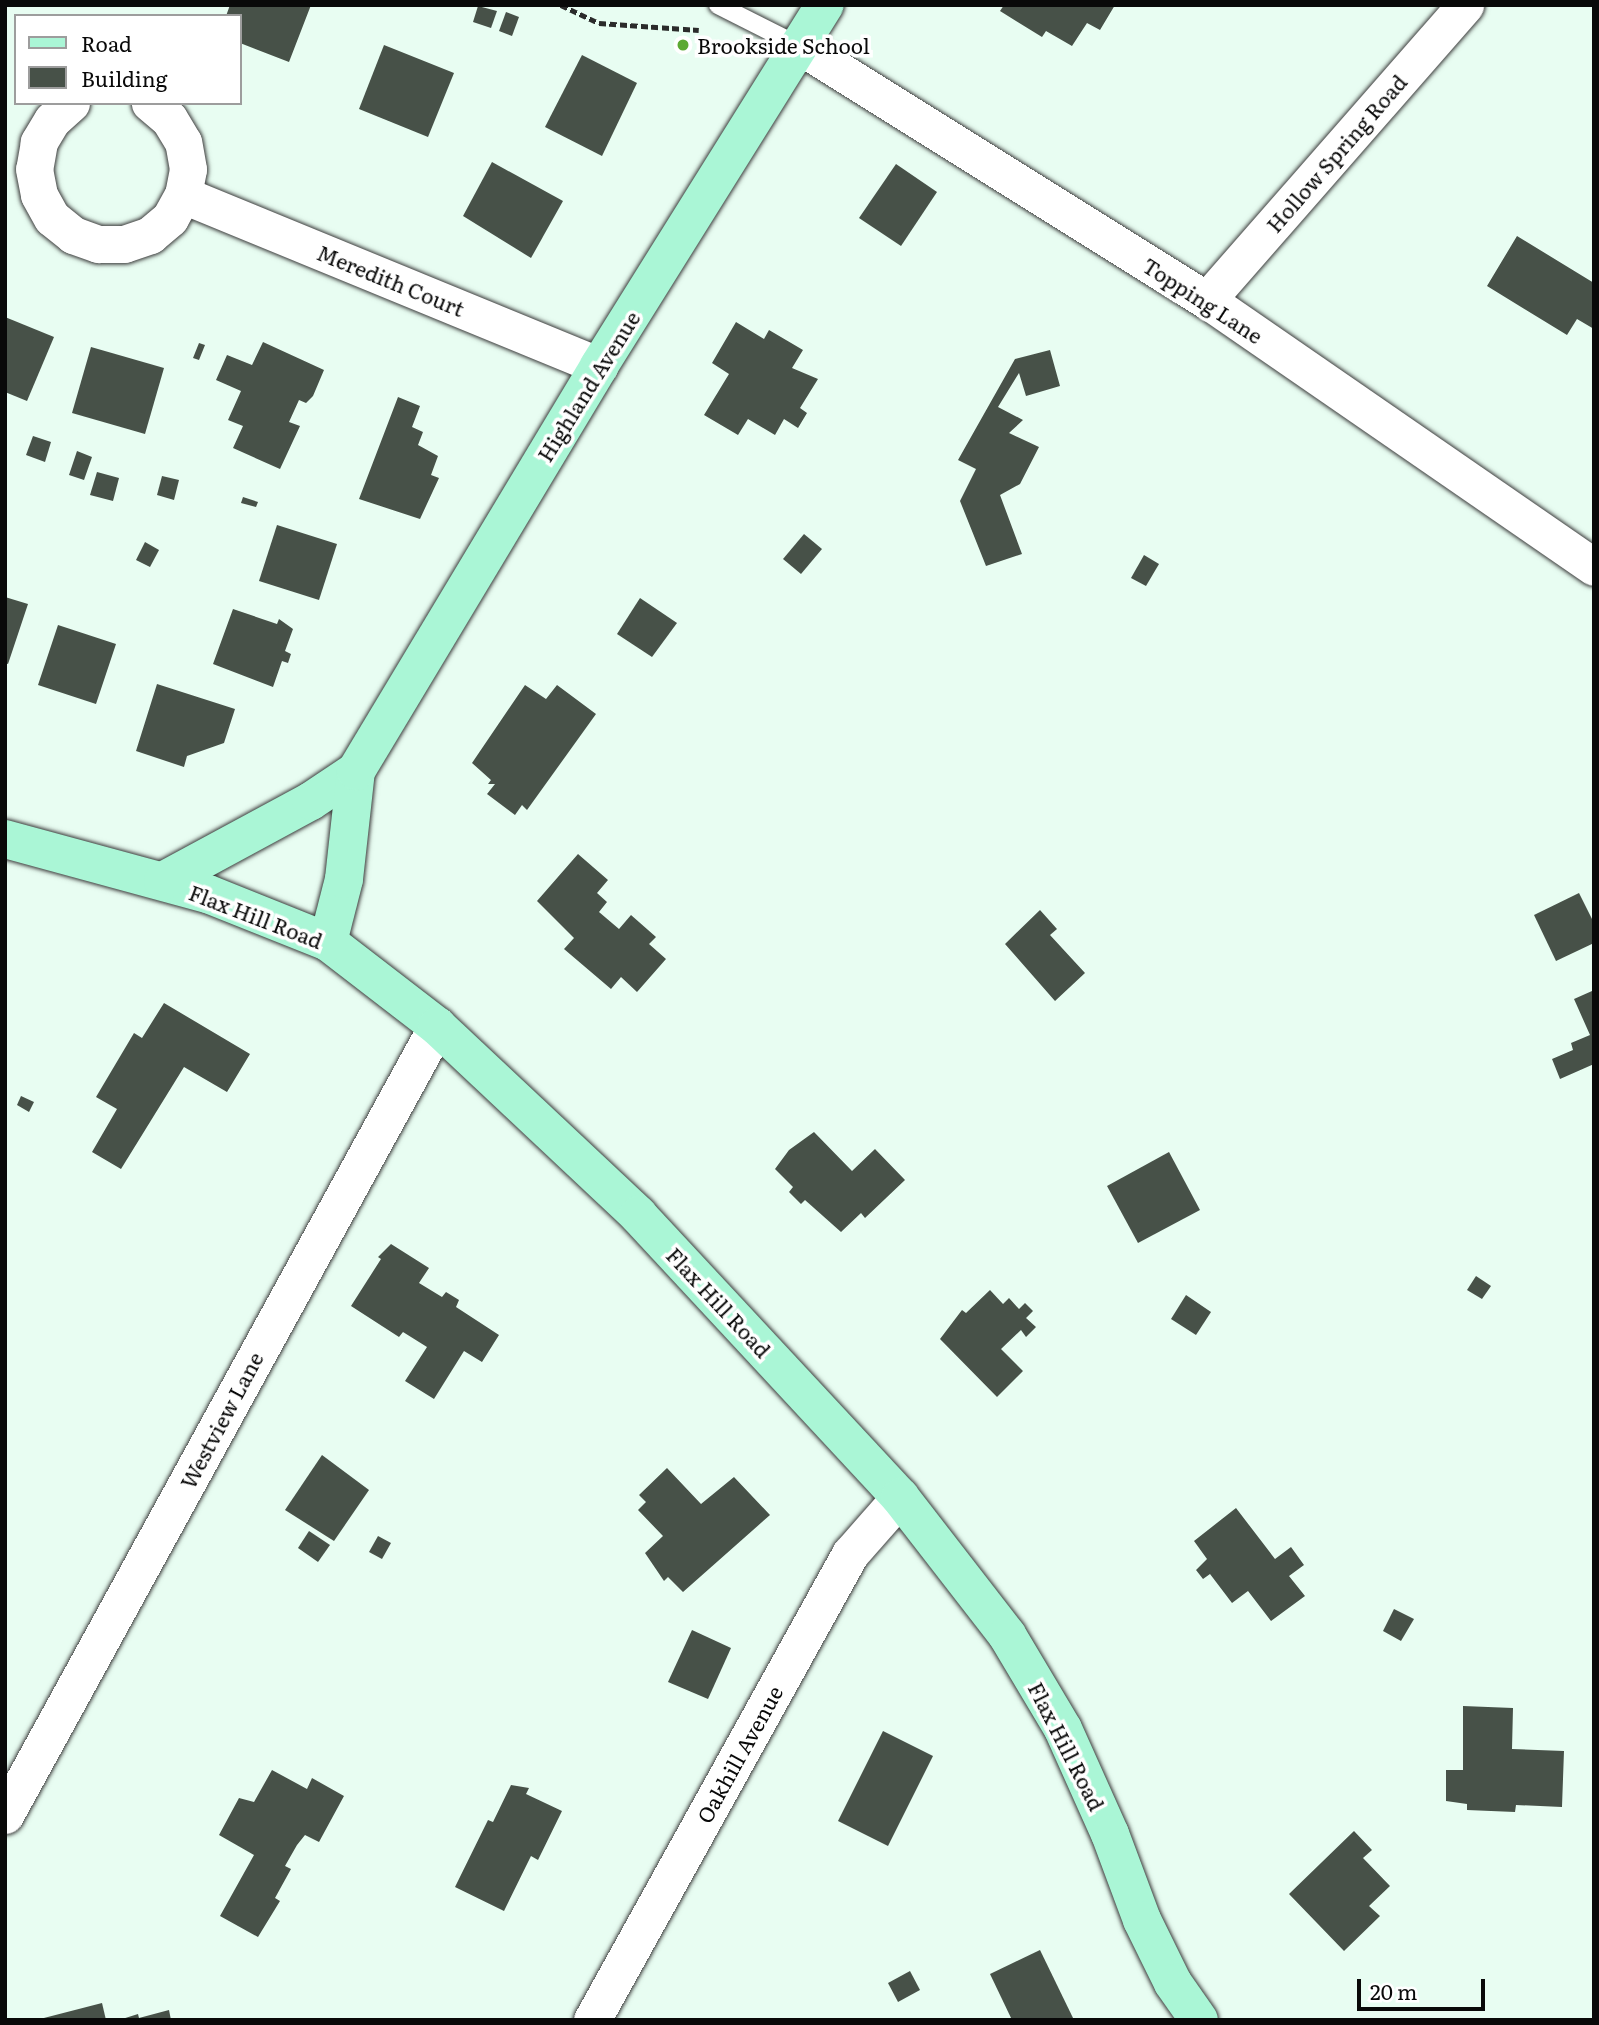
<!DOCTYPE html>
<html>
<head>
<meta charset="utf-8">
<style>
	body { margin:0 }
	#map { position:relative; width:1599px; height:2025px; overflow:hidden; background:#e8fdf2; font-family:Literata,serif }
	div>[style] { position:absolute }
	.building>* { inset:0; background:#475148 }
	.path>* { height:4.5px; margin-top:-2.25px; transform-origin:0; background:repeating-linear-gradient(90deg,#2b2b2b 0 7px,transparent 0 10.5px) }
	.roads { filter:drop-shadow(0 0 2px #3c3c3c) drop-shadow(0 0 2px #3c3c3c) }
	.lane>* { height:18px; margin:-9px; padding:0 9px; transform-origin:9px; border-radius:9px; background:#fff }
	.street>* { height:37px; margin:-18.5px; padding:0 18.5px; transform-origin:18.5px; border-radius:18.5px; background:#fff }
	.secondary>* { height:38px; margin:-19px; padding:0 19px; transform-origin:19px; border-radius:19px; background:#aaf6d6 }
	.dots>* { width:19px; height:19px; translate:-50% -50%; box-sizing:border-box; border:4px solid #fff; border-radius:50% }
	span { translate:-50% -50%; white-space:nowrap; text-align:center; line-height:1.15; -webkit-text-stroke:7px #fff; paint-order:stroke }
	.poi-label { font-size:21px; color:#090909 }
	.left { translate:0 -50%; text-align:left }
	.street-label { font-size:21px; color:#090909 }
	.frame { position:absolute; inset:0; border:7px solid #090909; pointer-events:none }
	.legend { position:absolute; left:14px; top:14px; width:228px; height:91px; box-sizing:border-box; background:#fff; border:2px solid #9d9d9d; margin:0; padding:9px 12px; list-style:none; font-size:21px; color:#090909 }
	.legend li { display:flex; align-items:center; gap:14px; height:35px }
	.legend b { width:35px; border:2px solid #9d9d9d }
	.scale { position:absolute; left:1357px; top:1979px; width:128px; height:32px; box-sizing:border-box; border:4px solid #090909; border-top:0; padding-left:9px; font-size:21px; line-height:24px; white-space:nowrap; color:#090909; -webkit-text-stroke:5px #fff; paint-order:stroke }
</style>
</head>
<body>
<div id="map">
	<div class="building">
		<div style="clip-path:polygon(230px 5px,311px 5px,289px 62px,240px 43px,240px 16px,226px 16px)"></div>
		<div style="clip-path:polygon(1004px 5px,1115px 5px,1100px 30px,1087px 23px,1072px 46px,1046px 31px,1042px 37px,1000px 11px)"></div>
		<div style="clip-path:polygon(478px 6px,497px 11px,491px 28px,473px 22px)"></div>
		<div style="clip-path:polygon(506px 12px,519px 17px,512px 36px,499px 31px)"></div>
		<div style="clip-path:polygon(384px 45px,454px 73px,428px 137px,359px 109px)"></div>
		<div style="clip-path:polygon(582px 55px,637px 83px,602px 156px,545px 127px)"></div>
		<div style="clip-path:polygon(492px 162px,563px 201px,531px 258px,463px 216px)"></div>
		<div style="clip-path:polygon(896px 164px,937px 192px,901px 246px,859px 218px)"></div>
		<div style="clip-path:polygon(1517px 236px,1594px 283px,1594px 329px,1577px 319px,1567px 335px,1487px 286px)"></div>
		<div style="clip-path:polygon(5px 317px,54px 337px,27px 401px,5px 392px)"></div>
		<div style="clip-path:polygon(736px 322px,764px 339px,769px 330px,803px 350px,792px 368px,818px 379px,800px 408px,807px 413px,798px 428px,784px 419px,775px 435px,748px 419px,738px 435px,704px 415px,729px 374px,712px 363px)"></div>
		<div style="clip-path:polygon(263px 342px,324px 370px,313px 396px,306px 403px,299px 400px,289px 422px,300px 426px,280px 469px,233px 448px,243px 426px,228px 420px,241px 391px,216px 380px,227px 355px,252px 365px)"></div>
		<div style="clip-path:polygon(199px 343px,205px 345px,199px 360px,193px 358px)"></div>
		<div style="clip-path:polygon(91px 347px,164px 368px,145px 434px,72px 413px)"></div>
		<div style="clip-path:polygon(1050px 350px,1060px 386px,1026px 396px,1019px 373px,998px 407px,1023px 420px,1009px 433px,1039px 447px,1020px 484px,1000px 495px,1022px 554px,986px 566px,960px 501px,976px 469px,958px 460px,1015px 359px)"></div>
		<div style="clip-path:polygon(398px 397px,420px 406px,412px 427px,423px 432px,418px 445px,438px 456px,431px 475px,439px 478px,420px 519px,359px 499px)"></div>
		<div style="clip-path:polygon(33px 436px,51px 442px,45px 462px,26px 455px)"></div>
		<div style="clip-path:polygon(77px 451px,92px 457px,84px 480px,69px 475px)"></div>
		<div style="clip-path:polygon(97px 472px,119px 478px,113px 501px,90px 495px)"></div>
		<div style="clip-path:polygon(162px 476px,179px 480px,174px 500px,157px 495px)"></div>
		<div style="clip-path:polygon(243px 497px,258px 502px,256px 507px,241px 503px)"></div>
		<div style="clip-path:polygon(277px 525px,337px 544px,319px 600px,259px 581px)"></div>
		<div style="clip-path:polygon(804px 534px,822px 549px,801px 574px,783px 559px)"></div>
		<div style="clip-path:polygon(145px 542px,159px 550px,150px 567px,136px 560px)"></div>
		<div style="clip-path:polygon(1144px 555px,1159px 564px,1146px 586px,1131px 578px)"></div>
		<div style="clip-path:polygon(5px 597px,28px 604px,8px 664px,5px 663px)"></div>
		<div style="clip-path:polygon(640px 598px,677px 623px,652px 657px,617px 634px)"></div>
		<div style="clip-path:polygon(233px 609px,277px 624px,279px 619px,293px 629px,285px 651px,291px 654px,288px 663px,282px 661px,273px 687px,213px 664px)"></div>
		<div style="clip-path:polygon(58px 625px,116px 644px,96px 704px,38px 685px)"></div>
		<div style="clip-path:polygon(157px 684px,235px 709px,224px 743px,187px 756px,184px 767px,136px 751px)"></div>
		<div style="clip-path:polygon(525px 685px,546px 699px,557px 685px,596px 714px,527px 810px,522px 805px,515px 815px,487px 794px,495px 784px,488px 784px,491px 780px,472px 763px)"></div>
		<div style="clip-path:polygon(578px 854px,608px 880px,597px 893px,607px 902px,599px 912px,619px 929px,631px 915px,656px 937px,649px 944px,666px 959px,637px 992px,621px 977px,611px 989px,564px 949px,574px 938px,537px 901px)"></div>
		<div style="clip-path:polygon(1579px 893px,1594px 923px,1594px 943px,1556px 961px,1534px 915px)"></div>
		<div style="clip-path:polygon(1040px 910px,1057px 929px,1050px 935px,1085px 973px,1055px 1001px,1005px 944px)"></div>
		<div style="clip-path:polygon(1592px 991px,1594px 1064px,1560px 1079px,1552px 1059px,1573px 1050px,1571px 1043px,1590px 1035px,1574px 999px)"></div>
		<div style="clip-path:polygon(164px 1003px,250px 1054px,227px 1092px,184px 1067px,121px 1169px,92px 1152px,117px 1109px,96px 1097px,134px 1033px,142px 1038px)"></div>
		<div style="clip-path:polygon(21px 1096px,34px 1102px,29px 1112px,17px 1105px)"></div>
		<div style="clip-path:polygon(814px 1132px,852px 1171px,875px 1149px,905px 1180px,865px 1218px,861px 1213px,841px 1232px,805px 1200px,801px 1204px,789px 1192px,793px 1187px,775px 1169px,789px 1150px)"></div>
		<div style="clip-path:polygon(1169px 1152px,1200px 1210px,1138px 1243px,1107px 1186px)"></div>
		<div style="clip-path:polygon(391px 1244px,429px 1268px,419px 1283px,442px 1297px,446px 1292px,459px 1300px,456px 1307px,499px 1335px,482px 1362px,464px 1351px,434px 1399px,405px 1381px,427px 1347px,403px 1332px,399px 1337px,351px 1306px,381px 1259px,378px 1257px)"></div>
		<div style="clip-path:polygon(1476px 1276px,1491px 1286px,1482px 1299px,1467px 1290px)"></div>
		<div style="clip-path:polygon(990px 1290px,1003px 1304px,1009px 1298px,1019px 1309px,1025px 1303px,1033px 1311px,1026px 1318px,1036px 1327px,1026px 1337px,1021px 1330px,1001px 1349px,1023px 1371px,997px 1397px,940px 1339px,962px 1310px,966px 1313px)"></div>
		<div style="clip-path:polygon(1186px 1295px,1211px 1312px,1196px 1335px,1171px 1319px)"></div>
		<div style="clip-path:polygon(322px 1455px,369px 1490px,334px 1541px,285px 1510px)"></div>
		<div style="clip-path:polygon(667px 1468px,701px 1504px,734px 1477px,770px 1515px,683px 1592px,668px 1577px,664px 1581px,645px 1553px,663px 1536px,638px 1510px,646px 1502px,639px 1495px)"></div>
		<div style="clip-path:polygon(1236px 1508px,1275px 1559px,1291px 1547px,1304px 1565px,1289px 1576px,1305px 1596px,1271px 1621px,1248px 1591px,1232px 1603px,1210px 1574px,1203px 1579px,1196px 1570px,1207px 1559px,1194px 1541px)"></div>
		<div style="clip-path:polygon(309px 1531px,330px 1545px,318px 1562px,298px 1548px)"></div>
		<div style="clip-path:polygon(378px 1536px,391px 1543px,382px 1559px,369px 1552px)"></div>
		<div style="clip-path:polygon(1394px 1609px,1414px 1619px,1401px 1641px,1383px 1631px)"></div>
		<div style="clip-path:polygon(692px 1630px,731px 1648px,708px 1699px,668px 1682px)"></div>
		<div style="clip-path:polygon(1463px 1706px,1513px 1708px,1512px 1749px,1564px 1751px,1562px 1807px,1516px 1805px,1515px 1812px,1467px 1810px,1467px 1804px,1446px 1801px,1446px 1770px,1463px 1770px)"></div>
		<div style="clip-path:polygon(883px 1731px,933px 1756px,888px 1846px,838px 1821px)"></div>
		<div style="clip-path:polygon(272px 1770px,307px 1789px,312px 1778px,344px 1796px,319px 1842px,305px 1835px,297px 1845px,285px 1866px,291px 1869px,275px 1898px,280px 1901px,258px 1937px,220px 1916px,254px 1855px,219px 1835px,239px 1798px,254px 1802px)"></div>
		<div style="clip-path:polygon(511px 1785px,529px 1788px,526px 1794px,562px 1811px,538px 1860px,531px 1856px,504px 1911px,455px 1887px,488px 1820px,493px 1822px)"></div>
		<div style="clip-path:polygon(1354px 1831px,1372px 1850px,1363px 1858px,1390px 1886px,1369px 1906px,1380px 1916px,1344px 1951px,1289px 1894px)"></div>
		<div style="clip-path:polygon(1040px 1950px,1074px 2020px,1012px 2020px,990px 1974px)"></div>
		<div style="clip-path:polygon(910px 1971px,920px 1990px,898px 2002px,888px 1983px)"></div>
		<div style="clip-path:polygon(102px 2003px,106px 2020px,40px 2020px,40px 2019px)"></div>
		<div style="clip-path:polygon(169px 2010px,171px 2020px,119px 2020px,138px 2014px,139px 2018px)"></div>
	</div>
	<div class="path">
		<div style="left:561px;top:5px;width:42px;rotate:25.3deg"></div>
		<div style="left:599px;top:23px;width:100px;rotate:4deg"></div>
	</div>
	<div class="roads">
		<div class="lane">
			<div style="left:718px;top:5px;width:95px;rotate:26.8deg"></div>
		</div>
		<div class="street">
			<div style="left:803px;top:48px;width:476px;rotate:32deg"></div>
			<div style="left:1207px;top:300px;width:470px;rotate:34.6deg"></div>
			<div style="left:71px;top:103px;width:25px;rotate:138deg"></div>
			<div style="left:52px;top:120px;width:26px;rotate:121deg"></div>
			<div style="left:39px;top:142px;width:27px;rotate:100deg"></div>
			<div style="left:34px;top:169px;width:26px;rotate:79deg"></div>
			<div style="left:39px;top:195px;width:26px;rotate:61deg"></div>
			<div style="left:52px;top:218px;width:27px;rotate:39deg"></div>
			<div style="left:73px;top:235px;width:27px;rotate:20deg"></div>
			<div style="left:98px;top:244px;width:26px"></div>
			<div style="left:124px;top:244px;width:28px;rotate:-19deg"></div>
			<div style="left:150px;top:235px;width:26px;rotate:-40deg"></div>
			<div style="left:170px;top:218px;width:26px;rotate:-61deg"></div>
			<div style="left:183px;top:195px;width:26px;rotate:-79deg"></div>
			<div style="left:188px;top:169px;width:27px;rotate:-100deg"></div>
			<div style="left:183px;top:142px;width:27px;rotate:-121deg"></div>
			<div style="left:169px;top:119px;width:25px;rotate:-140deg"></div>
			<div style="left:183px;top:195px;width:450px;rotate:22.3deg"></div>
			<div style="left:1207px;top:300px;width:392px;rotate:-48.8deg"></div>
			<div style="left:5px;top:1815px;width:900px;rotate:-61.3deg"></div>
			<div style="left:592px;top:2020px;width:533px;rotate:-61.03deg"></div>
			<div style="left:850px;top:1554px;width:76px;rotate:-48.7deg"></div>
		</div>
		<div class="secondary">
			<div style="left:5px;top:839px;width:210px;rotate:15.2deg"></div>
			<div style="left:208px;top:894px;width:129px;rotate:21.8deg"></div>
			<div style="left:328px;top:942px;width:138px;rotate:37.6deg"></div>
			<div style="left:437px;top:1026px;width:276px;rotate:43.2deg"></div>
			<div style="left:638px;top:1215px;width:385px;rotate:47.1deg"></div>
			<div style="left:900px;top:1497px;width:175px;rotate:52.2deg"></div>
			<div style="left:1007px;top:1635px;width:109px;rotate:59.2deg"></div>
			<div style="left:1063px;top:1729px;width:115px;rotate:65.9deg"></div>
			<div style="left:1110px;top:1834px;width:92px;rotate:69.6deg"></div>
			<div style="left:1142px;top:1920px;width:70px;rotate:63.8deg"></div>
			<div style="left:1173px;top:1983px;width:45px;rotate:54.9deg"></div>
			<div style="left:163px;top:881px;width:168px;rotate:-28.4deg"></div>
			<div style="left:311px;top:801px;width:54px;rotate:-33.7deg"></div>
			<div style="left:328px;top:942px;width:65px;rotate:-75.7deg"></div>
			<div style="left:344px;top:879px;width:109px;rotate:-83.7deg"></div>
			<div style="left:356px;top:771px;width:472px;rotate:-59deg"></div>
			<div style="left:599px;top:366px;width:426px;rotate:-58deg"></div>
		</div>
	</div>
	<div class="dots">
		<div style="left:683px;top:45px;background:#5ca932"></div>
	</div>
	<div class="poi-label">
		<span class="left" style="left:697px;top:45px">Brookside School</span>
	</div>
	<div class="street-label">
		<span style="left:1336px;top:153px;rotate:-49deg">Hollow Spring Road</span>
		<span style="left:391px;top:280px;rotate:22deg">Meredith Court</span>
		<span style="left:1203px;top:300px;rotate:33deg">Topping Lane</span>
		<span style="left:588px;top:386px;rotate:-58deg">Highland Avenue</span>
		<span style="left:256px;top:916px;rotate:21deg">Flax Hill Road</span>
		<span style="left:719px;top:1302px;rotate:47deg">Flax Hill Road</span>
		<span style="left:221px;top:1420px;rotate:-62deg">Westview Lane</span>
		<span style="left:1067px;top:1746px;rotate:63deg">Flax Hill Road</span>
		<span style="left:739px;top:1754px;rotate:-61deg">Oakhill Avenue</span>
	</div>
	<div class="frame"></div>
	<ul class="legend">
	<li><b style="height:9px;background:#aaf6d6"></b>Road</li>
	<li><b style="height:19px;background:#475148"></b>Building</li>
	</ul>
	<div class="scale">20 m</div>
</div>
</body>
</html>
